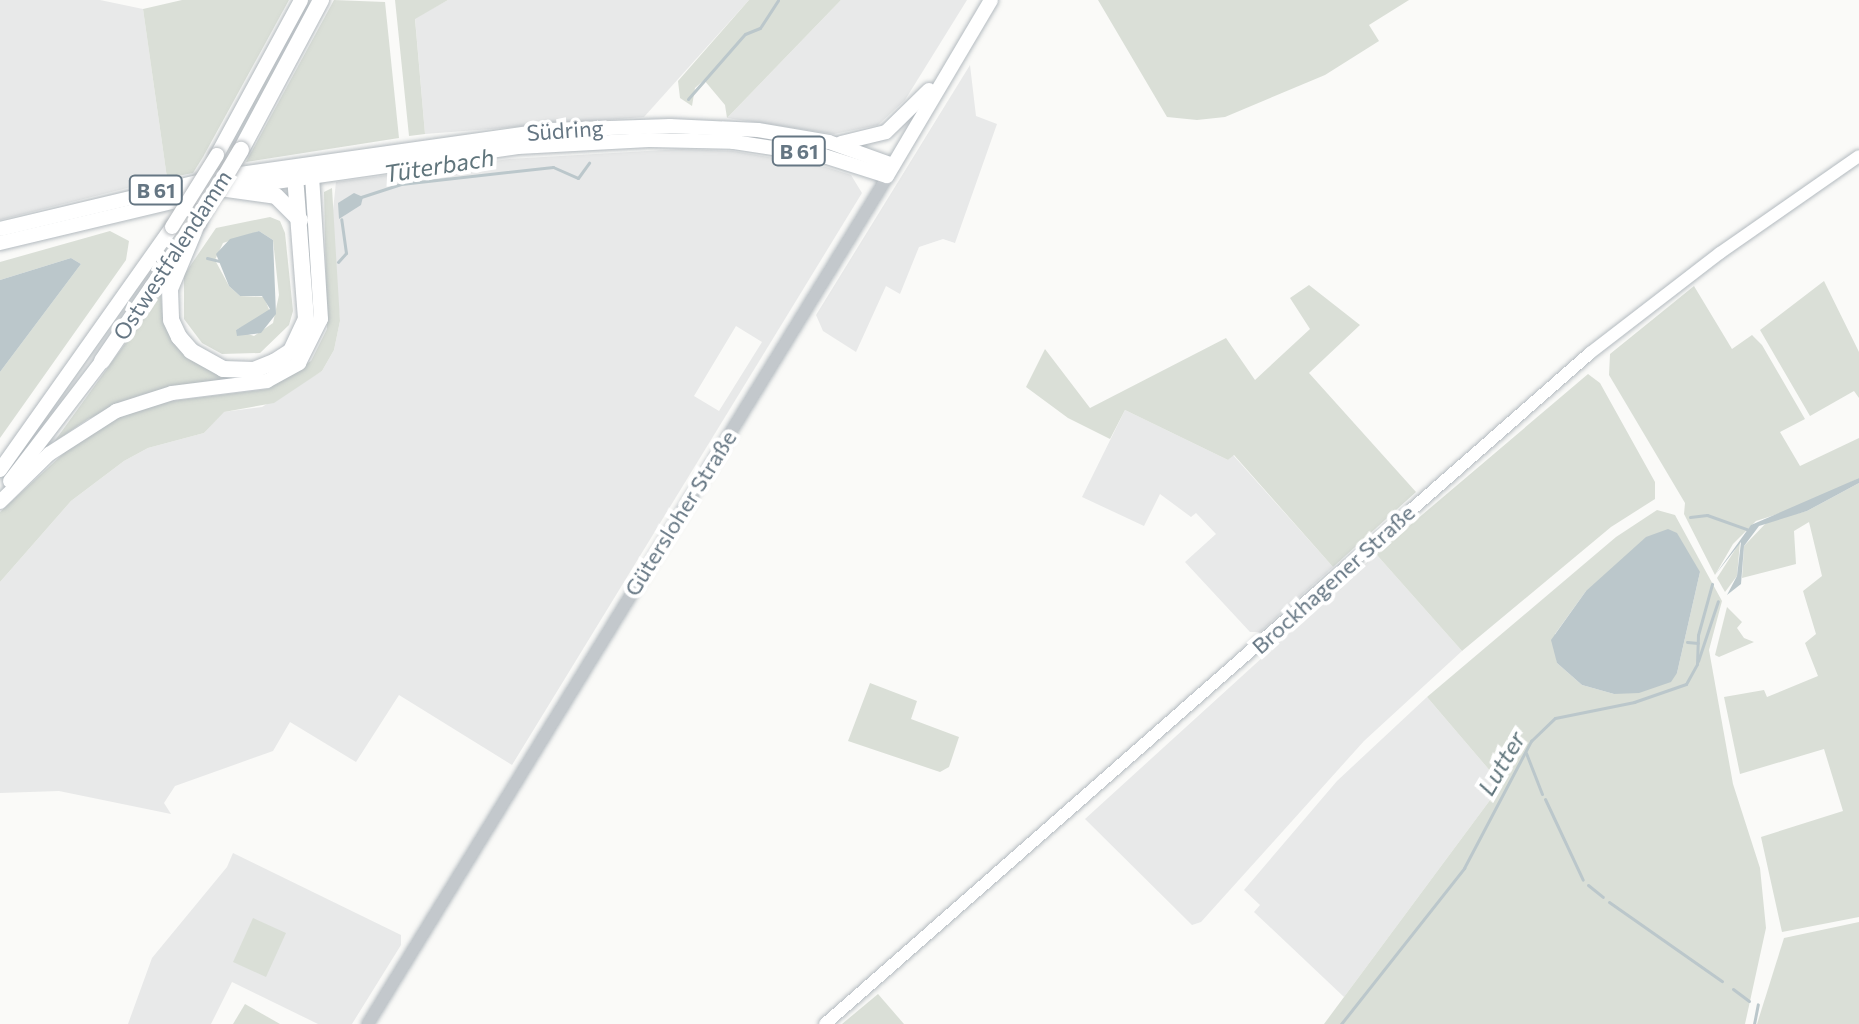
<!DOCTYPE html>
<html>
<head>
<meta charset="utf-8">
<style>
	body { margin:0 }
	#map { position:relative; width:1859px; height:1024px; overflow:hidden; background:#fafaf8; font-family:Commissioner,sans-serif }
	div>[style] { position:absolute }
	.built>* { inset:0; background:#e8e9e9 }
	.green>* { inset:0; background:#dadfd7 }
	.water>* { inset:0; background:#bbc7cb }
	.stream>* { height:3px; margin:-1.5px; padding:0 1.5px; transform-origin:1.5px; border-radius:1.5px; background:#bbc7cb }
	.roads { filter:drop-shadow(0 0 2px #b3babf) drop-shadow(0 0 2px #b3babf) }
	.tertiary>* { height:11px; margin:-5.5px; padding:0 5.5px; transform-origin:5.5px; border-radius:5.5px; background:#c3c8cc }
	.secondary>* { height:12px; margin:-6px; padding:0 6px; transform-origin:6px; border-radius:6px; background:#fff }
	.primary>* { height:14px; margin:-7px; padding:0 7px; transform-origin:7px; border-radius:7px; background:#fff }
	.trunk>* { height:14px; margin:-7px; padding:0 7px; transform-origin:7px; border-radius:7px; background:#fff }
	.motorway>* { height:16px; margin:-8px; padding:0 8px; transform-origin:8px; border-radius:8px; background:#fff }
	.bridges { filter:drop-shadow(0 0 2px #b4b9bd) drop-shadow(0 0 2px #b4b9bd) }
	.trunk-bridge>* { height:14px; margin:-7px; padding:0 7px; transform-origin:7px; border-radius:7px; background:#fff }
	.motorway-bridge>* { height:16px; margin:-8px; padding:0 8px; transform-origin:8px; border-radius:8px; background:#fff }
	span { translate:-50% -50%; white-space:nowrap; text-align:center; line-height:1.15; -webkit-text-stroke:8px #fff; paint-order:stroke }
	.shield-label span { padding:2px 6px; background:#fff; border:2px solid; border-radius:6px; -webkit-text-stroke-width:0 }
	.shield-label { font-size:20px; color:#657683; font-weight:700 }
	.street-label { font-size:22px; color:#657683 }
	.water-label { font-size:24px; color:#60757c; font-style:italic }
</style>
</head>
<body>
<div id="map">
	<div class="built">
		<div style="clip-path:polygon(0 0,100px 0,143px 9px,167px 178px,0 220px)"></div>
		<div style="clip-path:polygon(448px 0,749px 0,644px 117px,425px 134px,415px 18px)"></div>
		<div style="clip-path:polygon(841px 0,967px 0,905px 100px,878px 125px,834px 134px,727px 118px)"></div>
		<div style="clip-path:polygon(970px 65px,976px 116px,997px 124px,955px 243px,943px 239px,919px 247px,900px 294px,886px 286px,856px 352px,823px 331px,816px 315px)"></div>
		<div style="clip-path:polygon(evenodd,682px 149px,733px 151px,826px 167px,851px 175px,862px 193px,512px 765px,399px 695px,356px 762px,290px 722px,273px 751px,175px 786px,164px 803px,171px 814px,59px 791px,0 793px,0 582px,71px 501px,124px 461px,148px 448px,204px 433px,223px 412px,262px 407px,322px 371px,334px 350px,340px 321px,331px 229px,336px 182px,509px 159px,682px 149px,736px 326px,762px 342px,719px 411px,694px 396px,736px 326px)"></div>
		<div style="clip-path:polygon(1125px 410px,1228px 460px,1233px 455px,1333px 567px,1260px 632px,1250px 632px,1185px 562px,1216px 534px,1196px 513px,1191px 517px,1160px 494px,1144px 526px,1082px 497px)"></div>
		<div style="clip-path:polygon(1376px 554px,1462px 651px,1364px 741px,1201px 922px,1192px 925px,1085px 819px)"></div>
		<div style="clip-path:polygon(1427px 697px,1497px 779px,1496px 792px,1344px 997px,1254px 912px,1260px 905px,1244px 890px,1337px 781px)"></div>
		<div style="clip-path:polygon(233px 853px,401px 935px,401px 945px,352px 1024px,318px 1024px,232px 982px,211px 1024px,128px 1024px,152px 958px,227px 867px)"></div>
	</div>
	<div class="green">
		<div style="clip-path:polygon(182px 0,289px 0,203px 157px,193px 173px,167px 178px,143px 9px)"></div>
		<div style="clip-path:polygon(334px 0,385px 2px,399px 138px,246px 162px)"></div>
		<div style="clip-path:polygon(395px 0,448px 0,415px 19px,425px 134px,409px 136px)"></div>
		<div style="clip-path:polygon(749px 0,841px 0,727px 118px,725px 105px,704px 80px,695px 88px,692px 106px,680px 98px,678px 81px)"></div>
		<div style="clip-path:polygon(1098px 0,1409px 0,1369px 25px,1379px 41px,1325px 75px,1225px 117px,1197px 120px,1167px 117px)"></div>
		<div style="clip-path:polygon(332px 188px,340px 321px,334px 350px,322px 371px,274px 403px,224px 412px,204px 433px,148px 448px,124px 461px,71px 501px,0 582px,0 512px,76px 442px,115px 419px,163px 402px,268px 389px,311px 361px,327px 329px,324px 192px)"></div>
		<div style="clip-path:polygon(evenodd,270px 217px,280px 221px,285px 233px,293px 311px,289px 325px,260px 353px,222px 354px,202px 343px,184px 319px,184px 275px,216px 228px,270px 217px,259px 231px,273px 240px,279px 295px,273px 323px,254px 336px,236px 330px,270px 312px,264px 297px,240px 296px,229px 286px,215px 260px,223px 243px,259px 231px)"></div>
		<div style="clip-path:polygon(110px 231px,129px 241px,126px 260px,0 438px,0 372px,81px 264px,71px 258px,0 280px,0 262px)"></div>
		<div style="clip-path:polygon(1824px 281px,1859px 352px,1859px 398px,1854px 391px,1810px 416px,1760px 330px)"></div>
		<div style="clip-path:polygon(1309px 285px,1360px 325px,1309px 373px,1416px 492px,1333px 567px,1234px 455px,1228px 460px,1125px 410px,1110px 439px,1068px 418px,1026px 387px,1045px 349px,1090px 408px,1226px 338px,1255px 380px,1310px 329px,1290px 298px)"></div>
		<div style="clip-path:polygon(1694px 286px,1732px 349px,1752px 335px,1762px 345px,1805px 419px,1780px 432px,1800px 466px,1859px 438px,1859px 478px,1805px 505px,1756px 521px,1733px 544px,1715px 575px,1684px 514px,1685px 503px,1609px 375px,1610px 354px)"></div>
		<div style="clip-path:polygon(161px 294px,163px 320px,185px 355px,218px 374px,255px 376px,141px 395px,88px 419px,54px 442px)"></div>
		<div style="clip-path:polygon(1588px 374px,1600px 383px,1655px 482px,1655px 499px,1611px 527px,1462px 651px,1376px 554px)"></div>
		<div style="clip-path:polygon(1859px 483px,1859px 917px,1782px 932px,1761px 837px,1843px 811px,1824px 749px,1740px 774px,1724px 697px,1764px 690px,1767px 697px,1818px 676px,1805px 643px,1816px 634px,1803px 591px,1822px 576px,1809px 522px,1794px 531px,1796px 564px,1742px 578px,1744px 546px,1768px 521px,1807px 511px)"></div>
		<div style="clip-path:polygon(evenodd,1657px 510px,1675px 515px,1722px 601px,1709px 650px,1733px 784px,1760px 868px,1766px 928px,1745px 1024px,1324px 1024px,1496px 792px,1497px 779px,1427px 697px,1616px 537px,1657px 510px,1700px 572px,1677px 673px,1614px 694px,1582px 685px,1557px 663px,1555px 634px,1586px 591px,1700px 572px)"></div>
		<div style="clip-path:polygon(1740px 542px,1737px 576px,1725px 592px,1717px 578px)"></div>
		<div style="clip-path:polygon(1727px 607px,1742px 622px,1737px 628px,1744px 638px,1754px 642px,1719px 657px,1715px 655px)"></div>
		<div style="clip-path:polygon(870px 683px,917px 701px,911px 719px,959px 737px,949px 767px,940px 772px,848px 741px)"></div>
		<div style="clip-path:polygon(253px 918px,286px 933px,266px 977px,233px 962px)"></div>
		<div style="clip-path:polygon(1859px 922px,1859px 1024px,1757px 1024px,1784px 938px)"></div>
		<div style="clip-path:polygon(878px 994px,904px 1024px,842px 1024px)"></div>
		<div style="clip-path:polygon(245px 1004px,280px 1024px,233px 1024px)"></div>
	</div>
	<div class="water">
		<div style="clip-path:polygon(354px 193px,363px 197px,361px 205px,339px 219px,338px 203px)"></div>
		<div style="clip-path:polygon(259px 231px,273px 240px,276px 314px,261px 333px,237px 336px,236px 330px,270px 309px,262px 296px,240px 296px,229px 286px,216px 254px,230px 239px)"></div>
		<div style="clip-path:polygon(71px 258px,81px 264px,0 372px,0 280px)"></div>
		<div style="clip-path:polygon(1859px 478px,1859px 483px,1807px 511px,1759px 526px,1744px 546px,1741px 584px,1727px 595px,1737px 576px,1741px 542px,1715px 575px,1751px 525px)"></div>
		<div style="clip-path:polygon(1668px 529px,1677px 533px,1700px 572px,1677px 673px,1671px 682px,1639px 693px,1614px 694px,1582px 685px,1557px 663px,1551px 640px,1586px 591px,1646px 537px)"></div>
	</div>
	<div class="stream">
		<div style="left:688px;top:99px;width:86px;rotate:-48.8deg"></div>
		<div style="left:745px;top:34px;width:16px;rotate:-22deg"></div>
		<div style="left:760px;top:28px;width:33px;rotate:-57deg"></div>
		<div style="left:361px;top:197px;width:42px;rotate:-18deg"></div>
		<div style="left:401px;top:184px;width:153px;rotate:-6.4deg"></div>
		<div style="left:553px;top:167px;width:27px;rotate:24deg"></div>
		<div style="left:578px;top:178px;width:19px;rotate:-54deg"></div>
		<div style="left:207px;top:258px;width:12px;rotate:14deg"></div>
		<div style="left:338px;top:262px;width:12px;rotate:-48deg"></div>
		<div style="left:346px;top:253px;width:34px;rotate:-98deg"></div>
		<div style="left:1690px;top:517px;width:17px;rotate:-7deg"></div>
		<div style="left:1707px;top:515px;width:48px;rotate:19.6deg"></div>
		<div style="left:1687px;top:642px;width:11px;rotate:5deg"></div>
		<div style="left:1698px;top:661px;width:63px;rotate:-71.6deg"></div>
		<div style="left:1526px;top:753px;width:44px;rotate:68.7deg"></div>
		<div style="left:1545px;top:799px;width:89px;rotate:64.9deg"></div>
		<div style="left:1588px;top:885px;width:19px;rotate:39deg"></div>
		<div style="left:1609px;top:902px;width:138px;rotate:35deg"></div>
		<div style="left:1733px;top:989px;width:20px;rotate:37deg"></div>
		<div style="left:1341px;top:1024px;width:199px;rotate:-51.7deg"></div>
		<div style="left:1464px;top:868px;width:144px;rotate:-62.2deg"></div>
		<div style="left:1531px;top:741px;width:33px;rotate:-44deg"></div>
		<div style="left:1555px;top:718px;width:81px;rotate:-11.4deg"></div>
		<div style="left:1634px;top:702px;width:55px;rotate:-19.1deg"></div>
		<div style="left:1686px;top:684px;width:23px;rotate:-61deg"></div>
		<div style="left:1697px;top:664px;width:29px;rotate:-88deg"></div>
		<div style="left:1698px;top:635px;width:53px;rotate:-74.6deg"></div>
		<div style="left:1754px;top:1024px;width:20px;rotate:-79deg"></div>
	</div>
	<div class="roads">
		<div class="tertiary">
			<div style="left:367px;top:1024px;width:995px;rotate:-58.48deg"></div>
		</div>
		<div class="secondary">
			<div style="left:825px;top:1024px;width:1018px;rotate:-41.25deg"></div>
			<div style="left:1590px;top:353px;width:164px;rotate:-37.6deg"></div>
			<div style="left:1720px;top:253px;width:169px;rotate:-34.9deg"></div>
		</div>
		<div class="primary">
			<div style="left:841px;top:143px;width:46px;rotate:-13.7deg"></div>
			<div style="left:886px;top:132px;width:60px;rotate:-44.3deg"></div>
			<div style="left:0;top:229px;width:225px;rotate:-13.4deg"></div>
			<div style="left:219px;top:177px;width:333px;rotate:-8.1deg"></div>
			<div style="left:549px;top:130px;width:121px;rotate:-1.9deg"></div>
			<div style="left:670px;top:126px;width:88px;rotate:2.6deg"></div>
			<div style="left:758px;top:130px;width:72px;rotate:9.6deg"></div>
			<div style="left:829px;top:142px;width:68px;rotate:19.8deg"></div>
			<div style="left:0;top:243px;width:233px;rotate:-13.4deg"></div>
			<div style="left:227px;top:189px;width:294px;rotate:-8.2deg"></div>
			<div style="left:518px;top:147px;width:131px;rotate:-3.1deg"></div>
			<div style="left:649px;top:140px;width:85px;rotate:1.3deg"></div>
			<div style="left:734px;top:142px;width:91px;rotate:8.8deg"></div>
			<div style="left:824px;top:156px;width:66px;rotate:17.6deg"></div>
			<div style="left:887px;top:176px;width:204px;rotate:-59.4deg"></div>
		</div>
		<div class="trunk">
			<div style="left:217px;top:155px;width:176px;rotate:-61.5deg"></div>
			<div style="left:0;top:470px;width:298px;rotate:-54.7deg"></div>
			<div style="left:10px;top:481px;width:151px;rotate:-52.5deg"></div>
			<div style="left:0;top:502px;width:69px;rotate:-44.4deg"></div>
			<div style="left:49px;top:454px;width:80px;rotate:-32.7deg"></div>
			<div style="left:116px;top:411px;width:59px;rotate:-17.8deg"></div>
			<div style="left:172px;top:393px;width:96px;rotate:-7.2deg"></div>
			<div style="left:267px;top:381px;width:37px;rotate:-29deg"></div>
			<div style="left:299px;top:363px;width:49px;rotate:-63.4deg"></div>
			<div style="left:321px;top:319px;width:145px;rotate:-93.6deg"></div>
		</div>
		<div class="motorway">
			<div style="left:241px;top:150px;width:170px;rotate:-61.9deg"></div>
			<div style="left:227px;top:189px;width:49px;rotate:8.1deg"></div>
			<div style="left:276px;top:196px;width:34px;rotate:45deg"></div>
			<div style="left:198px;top:222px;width:73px;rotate:112.7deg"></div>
			<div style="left:170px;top:289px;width:31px;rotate:88deg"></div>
			<div style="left:171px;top:320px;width:19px;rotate:65deg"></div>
			<div style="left:179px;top:337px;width:18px;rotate:49deg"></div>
			<div style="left:191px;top:351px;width:37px;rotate:29deg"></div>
			<div style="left:223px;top:369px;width:31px;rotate:2deg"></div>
			<div style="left:254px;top:370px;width:22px;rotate:-22deg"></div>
			<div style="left:274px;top:362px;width:20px;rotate:-33deg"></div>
			<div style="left:291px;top:351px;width:35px;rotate:-65deg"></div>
			<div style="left:306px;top:319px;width:142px;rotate:-94.4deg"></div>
			<div style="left:102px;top:361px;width:126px;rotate:-55.7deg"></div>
		</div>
	</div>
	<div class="bridges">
		<div class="trunk-bridge">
			<div style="left:172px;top:227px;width:85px;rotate:-58deg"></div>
		</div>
		<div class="motorway-bridge">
			<div style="left:198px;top:222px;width:84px;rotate:-59.2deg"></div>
		</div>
	</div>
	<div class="shield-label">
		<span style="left:799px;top:151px">B 61</span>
		<span style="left:156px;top:190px">B 61</span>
	</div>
	<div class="street-label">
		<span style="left:565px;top:130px;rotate:-4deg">Südring</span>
		<span style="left:172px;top:255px;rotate:-57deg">Ostwestfalendamm</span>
		<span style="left:680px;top:513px;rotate:-58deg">Gütersloher Straße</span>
		<span style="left:1333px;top:579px;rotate:-42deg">Brockhagener Straße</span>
	</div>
	<div class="water-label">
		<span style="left:439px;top:165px;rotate:-9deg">Tüterbach</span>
		<span style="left:1501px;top:763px;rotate:-60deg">Lutter</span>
	</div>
</div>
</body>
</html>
